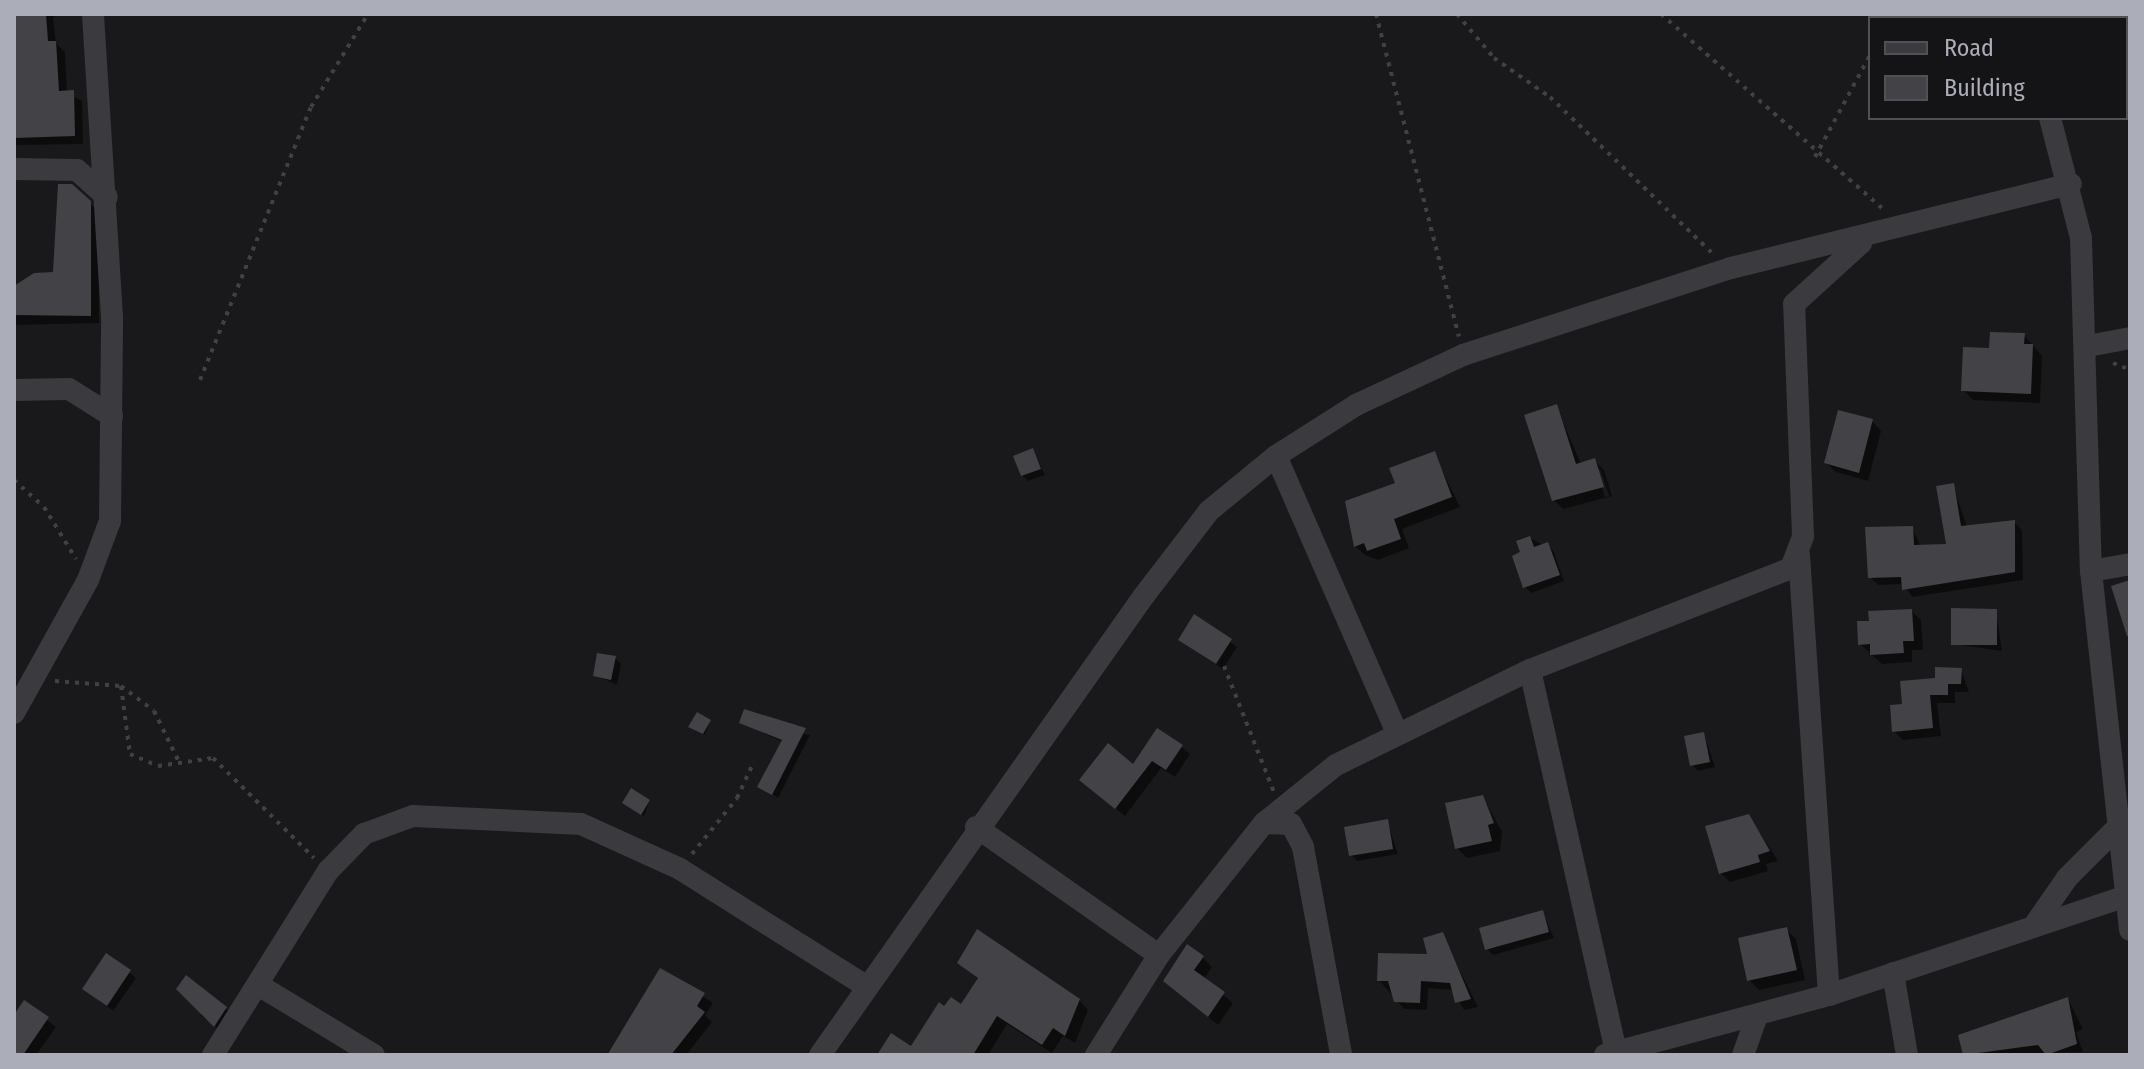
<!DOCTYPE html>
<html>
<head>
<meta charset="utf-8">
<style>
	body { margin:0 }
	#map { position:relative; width:2144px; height:1069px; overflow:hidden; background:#19181a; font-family:"Fira Sans Condensed",sans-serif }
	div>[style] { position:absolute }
	.shadow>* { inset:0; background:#0007 }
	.building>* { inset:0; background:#434347 }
	.path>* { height:4px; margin-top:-2px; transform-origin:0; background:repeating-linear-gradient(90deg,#404146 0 4px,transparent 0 10px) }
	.minor>* { height:22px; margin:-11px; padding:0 11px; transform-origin:11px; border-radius:11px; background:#3a3a3f }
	span { translate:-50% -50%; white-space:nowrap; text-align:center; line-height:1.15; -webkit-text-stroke:6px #141315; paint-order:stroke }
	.frame { position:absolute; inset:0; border:16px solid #abaeb9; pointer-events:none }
	.legend { position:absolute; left:1868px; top:16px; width:260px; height:104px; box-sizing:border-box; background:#141315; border:2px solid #505157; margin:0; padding:10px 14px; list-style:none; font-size:24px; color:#abaeb9 }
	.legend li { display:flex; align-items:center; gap:16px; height:40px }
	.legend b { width:40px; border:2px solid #505157 }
</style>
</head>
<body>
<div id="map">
	<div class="shadow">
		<div style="clip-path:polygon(14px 14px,68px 14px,53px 17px,56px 43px,65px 52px,67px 93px,82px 101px,83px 144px,14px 145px)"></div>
		<div style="clip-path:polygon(2126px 62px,2130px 62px,2130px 140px,2126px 107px)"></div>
		<div style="clip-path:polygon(89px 203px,98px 211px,99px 323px,14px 325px,14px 285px,45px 282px,55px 274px)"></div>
		<div style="clip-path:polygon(2024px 335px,2042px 356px,2040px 403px,1973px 400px,1963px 390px,1991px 350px)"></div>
		<div style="clip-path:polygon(evenodd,1556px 406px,1581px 464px,1594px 460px,1604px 470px,1612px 496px,1563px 509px,1554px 500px,1556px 406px,1596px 469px,1600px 469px,1609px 496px,1605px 497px,1596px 469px)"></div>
		<div style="clip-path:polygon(1872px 421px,1881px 431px,1868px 481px,1836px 472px,1826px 463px)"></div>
		<div style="clip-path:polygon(1033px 451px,1045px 475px,1028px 481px,1022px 475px)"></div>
		<div style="clip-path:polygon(1434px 454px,1460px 507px,1402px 529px,1409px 548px,1378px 560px,1365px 555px,1355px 546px,1397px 484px)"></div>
		<div style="clip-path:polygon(1953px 485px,1967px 527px,2014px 522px,2022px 530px,2023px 580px,1912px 597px,1904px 584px,1878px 585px,1870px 577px,1912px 528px,1921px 547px,1949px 546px)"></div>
		<div style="clip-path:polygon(1530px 538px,1553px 550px,1564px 581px,1531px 593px,1525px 587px)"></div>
		<div style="clip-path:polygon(1912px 611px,1921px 620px,1923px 650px,1912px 650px,1912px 662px,1882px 664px,1860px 644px,1871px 623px)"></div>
		<div style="clip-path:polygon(1996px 611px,2002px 651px,1953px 644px)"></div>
		<div style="clip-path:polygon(1195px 617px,1237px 647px,1223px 669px,1186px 645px)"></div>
		<div style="clip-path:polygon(615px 658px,621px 664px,617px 685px,595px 675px)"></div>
		<div style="clip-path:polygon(1961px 670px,1969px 692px,1955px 692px,1955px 703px,1937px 703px,1941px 736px,1903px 740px,1894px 731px,1904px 706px)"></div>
		<div style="clip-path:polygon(710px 721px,705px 735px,693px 729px)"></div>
		<div style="clip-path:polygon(741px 723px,810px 735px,778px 798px,760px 786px,783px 742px)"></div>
		<div style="clip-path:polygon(1704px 734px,1715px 767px,1698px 771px,1692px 765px)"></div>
		<div style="clip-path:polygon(1181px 746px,1190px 754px,1175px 777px,1161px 768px,1125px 816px,1090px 788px)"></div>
		<div style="clip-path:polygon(1483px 797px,1502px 832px,1500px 851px,1467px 858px,1457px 848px)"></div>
		<div style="clip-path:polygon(649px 802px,644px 816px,627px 805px)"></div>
		<div style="clip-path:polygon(1749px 816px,1778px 861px,1766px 864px,1768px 871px,1730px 882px,1721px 873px)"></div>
		<div style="clip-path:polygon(1387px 821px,1398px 854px,1357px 861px,1351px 855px)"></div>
		<div style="clip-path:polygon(1542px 912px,1554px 938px,1493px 955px,1487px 949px)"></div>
		<div style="clip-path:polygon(1786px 929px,1796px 939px,1805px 980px,1759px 990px,1749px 980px)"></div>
		<div style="clip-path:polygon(1442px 935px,1478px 1007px,1464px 1010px,1453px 990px,1428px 988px,1427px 1010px,1404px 1009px,1379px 980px,1430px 957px)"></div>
		<div style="clip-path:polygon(107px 956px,136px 978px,113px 1011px,84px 989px)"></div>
		<div style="clip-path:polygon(1203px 958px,1212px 967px,1204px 979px,1233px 1003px,1218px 1025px,1175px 990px)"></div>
		<div style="clip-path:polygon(960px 963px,1079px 1000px,1088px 1010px,1075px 1043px,1063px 1036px,1052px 1053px,1007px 1024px,988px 1055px,888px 1055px,912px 1049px,945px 1009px,962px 1006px,979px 980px)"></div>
		<div style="clip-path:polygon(661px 970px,713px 1003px,705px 1015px,712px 1022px,686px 1055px,606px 1055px)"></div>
		<div style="clip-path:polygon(2068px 999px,2083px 1029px,2076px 1032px,2083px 1052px,1965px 1055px,1960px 1036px)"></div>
		<div style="clip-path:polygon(25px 1003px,56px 1027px,36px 1055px,14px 1055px,14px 1018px)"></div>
		<div style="clip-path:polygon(225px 1008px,231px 1014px,221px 1031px,200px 1015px)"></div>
	</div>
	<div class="building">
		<div style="clip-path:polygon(14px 14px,46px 14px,48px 41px,56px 41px,59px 91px,74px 90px,75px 136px,14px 138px)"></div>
		<div style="clip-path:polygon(58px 184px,72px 184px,91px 201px,91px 316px,14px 315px,14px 286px,34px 273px,53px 272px)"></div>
		<div style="clip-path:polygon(1990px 332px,2025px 333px,2024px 344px,2033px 344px,2031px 394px,1961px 391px,1963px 347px,1989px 348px)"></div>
		<div style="clip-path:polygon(1557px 404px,1576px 464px,1595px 458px,1604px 487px,1552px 501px,1524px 415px)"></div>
		<div style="clip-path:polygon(1838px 410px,1873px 419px,1859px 473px,1824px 463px)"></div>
		<div style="clip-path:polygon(1033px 448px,1041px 469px,1021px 476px,1013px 456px)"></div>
		<div style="clip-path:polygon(1435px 451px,1452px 497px,1394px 519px,1401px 539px,1367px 551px,1364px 543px,1354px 547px,1345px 501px,1395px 483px,1389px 468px)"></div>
		<div style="clip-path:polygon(1954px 483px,1961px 526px,2015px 520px,2015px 572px,1902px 590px,1901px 577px,1868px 578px,1865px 527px,1913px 526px,1914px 545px,1946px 544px,1936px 486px)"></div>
		<div style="clip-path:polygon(1530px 536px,1534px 547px,1548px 542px,1560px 575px,1523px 588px,1512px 556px,1520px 552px,1516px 541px)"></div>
		<div style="clip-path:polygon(2130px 580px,2130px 636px,2127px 636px,2111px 586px)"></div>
		<div style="clip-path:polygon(1951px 608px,1997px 609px,1997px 645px,1951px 645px)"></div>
		<div style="clip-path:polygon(1912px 609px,1914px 641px,1903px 641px,1904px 653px,1870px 655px,1870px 644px,1858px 645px,1857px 621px,1869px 621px,1868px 611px)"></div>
		<div style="clip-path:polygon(1194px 614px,1232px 639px,1216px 664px,1178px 640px)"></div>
		<div style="clip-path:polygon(597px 653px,616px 656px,611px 680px,593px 676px)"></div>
		<div style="clip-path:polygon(1935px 667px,1962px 668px,1961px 684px,1948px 684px,1948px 695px,1930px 695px,1933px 728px,1892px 732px,1890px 705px,1902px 704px,1900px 681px,1935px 678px)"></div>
		<div style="clip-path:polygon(744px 709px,806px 728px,772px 795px,757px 787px,782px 740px,739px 723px)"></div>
		<div style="clip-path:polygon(697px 712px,711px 720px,703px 734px,688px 727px)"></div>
		<div style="clip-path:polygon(1157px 728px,1183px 745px,1166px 770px,1152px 761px,1115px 809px,1079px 780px,1108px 743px,1133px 764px)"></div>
		<div style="clip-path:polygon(1704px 732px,1710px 762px,1690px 766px,1684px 736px)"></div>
		<div style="clip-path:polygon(631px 788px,650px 800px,641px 815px,622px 803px)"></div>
		<div style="clip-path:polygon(1483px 795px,1494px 823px,1488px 825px,1492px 841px,1455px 849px,1445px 803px)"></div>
		<div style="clip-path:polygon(1749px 814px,1770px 851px,1758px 855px,1760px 862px,1719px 874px,1705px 826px)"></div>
		<div style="clip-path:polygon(1388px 819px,1393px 849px,1349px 856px,1344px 827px)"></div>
		<div style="clip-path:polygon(1543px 910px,1549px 932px,1485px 950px,1479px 928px)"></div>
		<div style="clip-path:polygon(1787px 927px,1797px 970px,1747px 981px,1738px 938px)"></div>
		<div style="clip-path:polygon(977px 929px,1080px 999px,1065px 1036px,1053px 1028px,1042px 1045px,997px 1016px,973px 1055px,877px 1055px,891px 1033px,911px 1046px,939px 1002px,944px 1006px,951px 997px,961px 1004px,978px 978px,957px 963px)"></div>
		<div style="clip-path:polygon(1443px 932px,1471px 999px,1455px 1003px,1450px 983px,1421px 981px,1420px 1003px,1394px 1002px,1388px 981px,1377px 981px,1378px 953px,1427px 954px,1423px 938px)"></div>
		<div style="clip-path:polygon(1187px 944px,1204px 956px,1194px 970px,1225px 992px,1208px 1017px,1163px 981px)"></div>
		<div style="clip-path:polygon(106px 953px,131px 970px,107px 1006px,82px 989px)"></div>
		<div style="clip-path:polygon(660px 968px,705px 993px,697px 1006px,705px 1012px,671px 1055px,607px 1055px)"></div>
		<div style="clip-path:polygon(186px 975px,227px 1007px,214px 1027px,176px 989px)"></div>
		<div style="clip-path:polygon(2068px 997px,2077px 1044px,2046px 1055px,2038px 1045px,1963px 1055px,1958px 1035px)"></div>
		<div style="clip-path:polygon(24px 1000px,49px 1017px,23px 1055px,14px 1055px,14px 1015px)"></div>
	</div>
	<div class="path">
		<div style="left:1376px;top:14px;width:333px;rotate:75.6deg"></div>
		<div style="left:1457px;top:14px;width:57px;rotate:49.9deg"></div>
		<div style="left:1494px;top:58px;width:68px;rotate:34.9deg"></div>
		<div style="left:1550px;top:97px;width:226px;rotate:43.9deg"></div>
		<div style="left:1661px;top:14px;width:297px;rotate:41.3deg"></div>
		<div style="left:1890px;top:18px;width:4px;rotate:-63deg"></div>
		<div style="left:1815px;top:157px;width:116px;rotate:-61.7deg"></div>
		<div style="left:2113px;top:363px;width:18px;rotate:22deg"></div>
		<div style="left:200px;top:380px;width:295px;rotate:-67.9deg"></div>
		<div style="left:311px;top:107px;width:109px;rotate:-58.5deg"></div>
		<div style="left:14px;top:480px;width:40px;rotate:42deg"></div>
		<div style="left:44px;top:507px;width:61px;rotate:58.4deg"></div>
		<div style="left:1224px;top:666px;width:136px;rotate:68.4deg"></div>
		<div style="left:55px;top:681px;width:66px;rotate:4.3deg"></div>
		<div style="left:121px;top:686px;width:41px;rotate:37.1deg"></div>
		<div style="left:154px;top:711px;width:59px;rotate:63.9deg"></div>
		<div style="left:121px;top:686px;width:69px;rotate:82.5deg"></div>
		<div style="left:130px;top:754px;width:30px;rotate:23deg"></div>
		<div style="left:158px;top:766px;width:56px;rotate:-8.3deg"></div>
		<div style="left:213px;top:758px;width:142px;rotate:44.7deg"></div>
		<div style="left:692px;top:854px;width:72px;rotate:-51.2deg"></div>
		<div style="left:737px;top:798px;width:40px;rotate:-65deg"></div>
	</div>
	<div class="minor">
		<div style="left:2017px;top:14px;width:4px;rotate:76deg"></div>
		<div style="left:2050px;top:118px;width:124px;rotate:75.5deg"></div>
		<div style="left:2081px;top:238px;width:333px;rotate:88.3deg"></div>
		<div style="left:2091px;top:571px;width:361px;rotate:83.8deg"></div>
		<div style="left:14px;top:169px;width:63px;rotate:0.9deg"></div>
		<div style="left:77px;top:170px;width:40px;rotate:42deg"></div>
		<div style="left:2088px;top:346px;width:43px;rotate:-10.8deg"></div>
		<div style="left:14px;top:390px;width:55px;rotate:-1deg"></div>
		<div style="left:69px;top:389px;width:51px;rotate:32.1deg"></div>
		<div style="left:1276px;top:456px;width:300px;rotate:66.4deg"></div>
		<div style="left:1799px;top:555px;width:441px;rotate:86.1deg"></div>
		<div style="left:2091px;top:571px;width:40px;rotate:-10deg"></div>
		<div style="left:1530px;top:670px;width:391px;rotate:77.3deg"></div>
		<div style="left:14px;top:713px;width:152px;rotate:-60.9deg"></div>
		<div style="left:88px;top:580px;width:63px;rotate:-69.6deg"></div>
		<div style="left:110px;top:521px;width:204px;rotate:-89.4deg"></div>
		<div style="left:112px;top:317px;width:304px;rotate:-93.6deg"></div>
		<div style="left:1264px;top:823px;width:27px;rotate:2deg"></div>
		<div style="left:1291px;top:824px;width:26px;rotate:62deg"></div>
		<div style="left:1303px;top:847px;width:211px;rotate:79.6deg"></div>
		<div style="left:976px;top:827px;width:223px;rotate:35deg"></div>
		<div style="left:2033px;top:927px;width:60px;rotate:-55.2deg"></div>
		<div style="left:2067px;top:878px;width:82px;rotate:-45deg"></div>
		<div style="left:1893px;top:973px;width:83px;rotate:80.3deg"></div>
		<div style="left:260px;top:986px;width:133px;rotate:31.2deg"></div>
		<div style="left:213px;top:1055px;width:217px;rotate:-58deg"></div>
		<div style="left:328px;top:871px;width:52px;rotate:-45.8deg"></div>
		<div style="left:364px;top:834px;width:52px;rotate:-20.2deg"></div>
		<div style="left:413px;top:816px;width:168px;rotate:2.7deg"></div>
		<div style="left:581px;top:824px;width:109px;rotate:24.4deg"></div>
		<div style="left:680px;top:869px;width:218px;rotate:32.2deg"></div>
		<div style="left:820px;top:1055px;width:560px;rotate:-54.81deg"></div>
		<div style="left:1143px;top:597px;width:108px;rotate:-52.5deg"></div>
		<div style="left:1209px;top:511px;width:87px;rotate:-39.4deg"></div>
		<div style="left:1276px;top:456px;width:95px;rotate:-32.5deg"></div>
		<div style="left:1356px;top:405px;width:118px;rotate:-25deg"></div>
		<div style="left:1463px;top:355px;width:282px;rotate:-18deg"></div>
		<div style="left:1731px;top:268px;width:350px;rotate:-13.9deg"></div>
		<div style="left:1096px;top:1055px;width:118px;rotate:-57.8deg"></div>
		<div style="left:1159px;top:955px;width:169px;rotate:-51.5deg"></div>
		<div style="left:1264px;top:823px;width:92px;rotate:-38.9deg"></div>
		<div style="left:1336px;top:765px;width:216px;rotate:-26.1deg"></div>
		<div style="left:1530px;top:670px;width:280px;rotate:-21.3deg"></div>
		<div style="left:1791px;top:568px;width:34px;rotate:-69deg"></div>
		<div style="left:1803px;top:536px;width:232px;rotate:-92.2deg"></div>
		<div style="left:1794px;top:304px;width:91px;rotate:-42.3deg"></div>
		<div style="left:1605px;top:1055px;width:232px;rotate:-15deg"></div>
		<div style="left:1829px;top:995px;width:310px;rotate:-18.4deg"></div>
		<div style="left:1743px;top:1055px;width:41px;rotate:-70.3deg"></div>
	</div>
	<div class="frame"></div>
	<ul class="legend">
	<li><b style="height:10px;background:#3a3a3f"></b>Road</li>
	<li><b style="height:22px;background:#434347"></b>Building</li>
	</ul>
</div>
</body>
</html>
